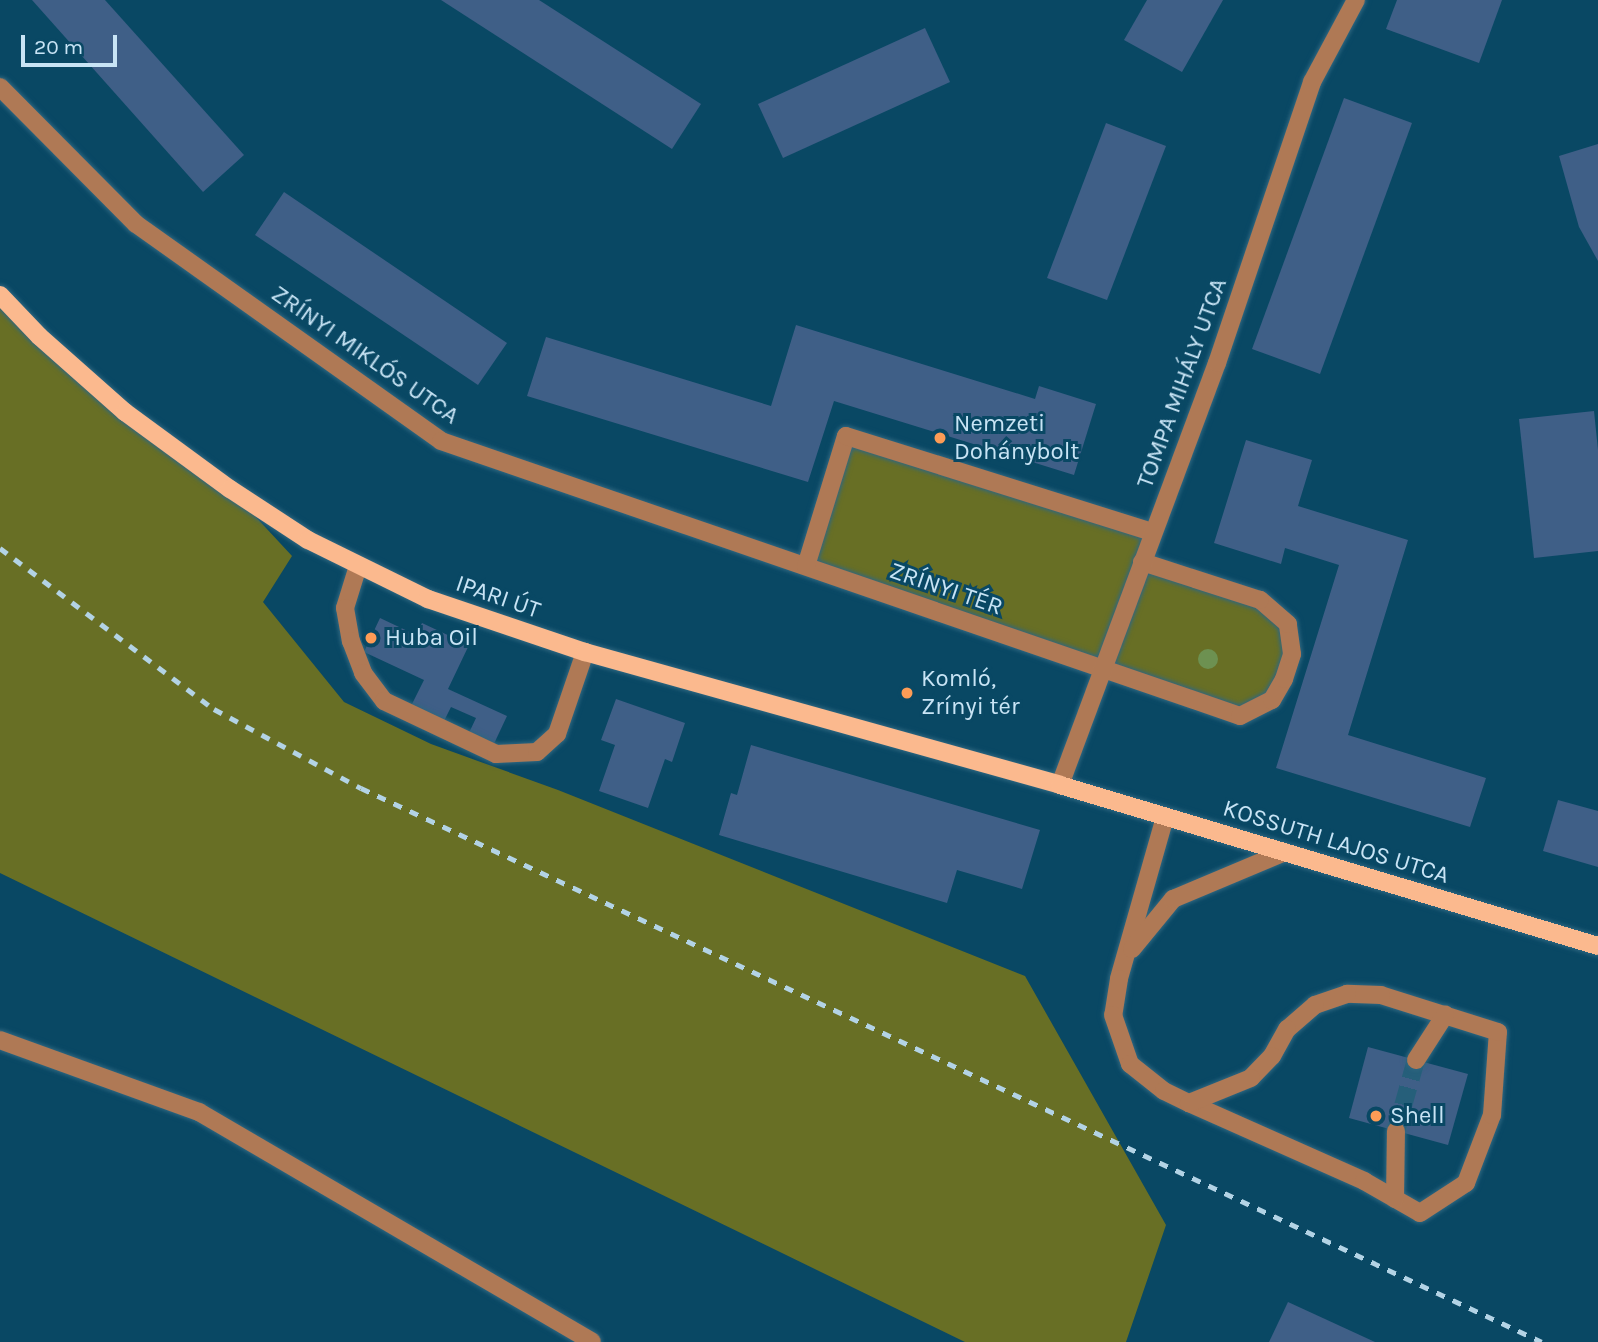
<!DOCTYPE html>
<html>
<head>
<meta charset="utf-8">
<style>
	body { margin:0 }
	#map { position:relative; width:1598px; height:1342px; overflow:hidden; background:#094864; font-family:Karla,sans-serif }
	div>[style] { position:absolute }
	.green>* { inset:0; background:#686f25 }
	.building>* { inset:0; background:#3f5f87 }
	.minor-tunnel>* { height:18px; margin-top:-9px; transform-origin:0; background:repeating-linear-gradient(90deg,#265f7a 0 18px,transparent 0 27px) }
	.roads { filter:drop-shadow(0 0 2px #2f6781) drop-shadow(0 0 2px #2f6781) }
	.minor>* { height:18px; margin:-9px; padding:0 9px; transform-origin:9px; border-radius:9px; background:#af7955 }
	.major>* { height:18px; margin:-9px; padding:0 9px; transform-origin:9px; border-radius:9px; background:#fbb98e }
	.rail>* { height:5px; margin-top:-2.5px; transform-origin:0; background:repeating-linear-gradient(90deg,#b3d3e5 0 9px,transparent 0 18px) }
	.trees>* { width:20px; height:20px; margin:-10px; border-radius:50%; background:#6d9151 }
	.dots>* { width:19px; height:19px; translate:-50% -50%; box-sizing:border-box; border:4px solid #094864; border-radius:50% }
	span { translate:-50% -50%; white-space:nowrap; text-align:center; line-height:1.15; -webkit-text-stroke:6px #094864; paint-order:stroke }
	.street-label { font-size:24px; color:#c8e4f5 }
	.poi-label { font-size:24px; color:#c8e4f5 }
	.left { translate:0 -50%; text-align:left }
	.scale { position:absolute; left:21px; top:35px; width:96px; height:32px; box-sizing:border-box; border:4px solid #c8e4f5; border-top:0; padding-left:9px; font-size:21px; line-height:24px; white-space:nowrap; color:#c8e4f5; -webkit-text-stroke:5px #094864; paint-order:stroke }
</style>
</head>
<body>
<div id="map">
	<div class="green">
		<div style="clip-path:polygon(0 292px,39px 336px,230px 489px,292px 556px,263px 602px,344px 702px,431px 744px,558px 790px,1025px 976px,1166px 1225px,1126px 1342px,965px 1342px,0 873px)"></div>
		<div style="clip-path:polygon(846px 436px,1153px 532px,1142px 562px,1260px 600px,1288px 624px,1284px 679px,1240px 716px,806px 566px)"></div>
	</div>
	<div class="building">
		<div style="clip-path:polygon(32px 0,105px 0,244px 155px,203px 192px)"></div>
		<div style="clip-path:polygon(441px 0,539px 0,701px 104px,672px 149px)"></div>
		<div style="clip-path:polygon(1147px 0,1223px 0,1182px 72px,1124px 40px)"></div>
		<div style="clip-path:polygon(1397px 0,1502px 0,1479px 63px,1386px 29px)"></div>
		<div style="clip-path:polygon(925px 28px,950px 82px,783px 158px,758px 104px)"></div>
		<div style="clip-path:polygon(1344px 98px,1412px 123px,1320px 374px,1252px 349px)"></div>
		<div style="clip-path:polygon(1106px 123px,1166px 146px,1107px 300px,1047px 278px)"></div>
		<div style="clip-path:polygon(1598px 144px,1598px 261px,1579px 227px,1559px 156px)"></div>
		<div style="clip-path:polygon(284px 192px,507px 343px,478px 385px,255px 235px)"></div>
		<div style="clip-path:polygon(796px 325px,1035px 399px,1039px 386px,1096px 404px,1074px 475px,834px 401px,808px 482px,527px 396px,546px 337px,771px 406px)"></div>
		<div style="clip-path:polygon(1594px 411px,1598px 450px,1598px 551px,1534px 558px,1519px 419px)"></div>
		<div style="clip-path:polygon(1246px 440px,1312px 460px,1298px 506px,1408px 540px,1348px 735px,1486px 778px,1470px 827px,1276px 768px,1339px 565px,1285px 548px,1281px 564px,1214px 543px)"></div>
		<div style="clip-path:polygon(380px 618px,416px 635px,422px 623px,469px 645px,448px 689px,507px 716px,492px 748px,467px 737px,476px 718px,451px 707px,441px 727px,408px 712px,424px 680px,364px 652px)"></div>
		<div style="clip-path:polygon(616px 699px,685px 723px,672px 762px,665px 759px,648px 808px,599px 791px,615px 745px,601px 740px)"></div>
		<div style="clip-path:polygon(751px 745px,1040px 830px,1022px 889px,957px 870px,947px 903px,719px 835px,731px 793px,737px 795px)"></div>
		<div style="clip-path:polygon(1558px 800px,1598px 811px,1598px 867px,1543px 851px)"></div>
		<div style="clip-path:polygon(1368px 1047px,1468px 1074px,1448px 1145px,1349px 1118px)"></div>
		<div style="clip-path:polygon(1288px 1302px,1375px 1342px,1269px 1342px)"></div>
	</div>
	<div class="minor-tunnel">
		<div style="left:1396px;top:1131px;width:74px;rotate:-74.3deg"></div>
	</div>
	<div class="roads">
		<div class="minor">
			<div style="left:0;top:87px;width:193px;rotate:45.2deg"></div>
			<div style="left:136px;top:224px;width:374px;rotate:35.4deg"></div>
			<div style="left:441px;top:441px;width:845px;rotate:18.99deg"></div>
			<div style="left:1240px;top:716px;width:36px;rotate:-27deg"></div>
			<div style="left:1272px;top:700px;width:24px;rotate:-60deg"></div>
			<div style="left:1284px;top:679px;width:26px;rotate:-72deg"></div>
			<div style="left:1292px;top:654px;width:30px;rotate:-98deg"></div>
			<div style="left:1288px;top:624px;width:37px;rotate:-139deg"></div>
			<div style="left:1260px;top:600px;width:124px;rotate:-162.1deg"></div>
			<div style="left:358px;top:566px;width:44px;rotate:107.2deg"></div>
			<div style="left:345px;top:608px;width:34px;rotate:80deg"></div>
			<div style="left:351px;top:641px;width:34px;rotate:69deg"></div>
			<div style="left:363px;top:673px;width:35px;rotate:53deg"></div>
			<div style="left:384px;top:701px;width:124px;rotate:25.3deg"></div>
			<div style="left:496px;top:754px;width:41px;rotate:-2.8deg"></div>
			<div style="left:537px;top:752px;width:27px;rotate:-42deg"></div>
			<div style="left:557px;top:734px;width:87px;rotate:-71.1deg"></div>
			<div style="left:806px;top:566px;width:136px;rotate:-72.9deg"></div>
			<div style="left:846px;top:436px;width:322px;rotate:17.4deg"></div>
			<div style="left:1060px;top:785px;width:450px;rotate:-69.6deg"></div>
			<div style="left:1217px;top:363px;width:297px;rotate:-71.3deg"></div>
			<div style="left:1312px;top:82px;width:93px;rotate:-61.8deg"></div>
			<div style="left:1165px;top:817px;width:168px;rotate:105.9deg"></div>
			<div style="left:1119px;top:979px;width:36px;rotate:99deg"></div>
			<div style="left:1113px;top:1015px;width:52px;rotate:70.9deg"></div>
			<div style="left:1130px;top:1064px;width:43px;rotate:38.5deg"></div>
			<div style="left:1164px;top:1091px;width:28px;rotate:26deg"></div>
			<div style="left:1189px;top:1103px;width:192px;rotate:24deg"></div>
			<div style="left:1364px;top:1181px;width:64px;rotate:29.7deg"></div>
			<div style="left:1420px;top:1213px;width:55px;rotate:-33.1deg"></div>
			<div style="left:1466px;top:1183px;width:73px;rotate:-69.1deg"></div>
			<div style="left:1492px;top:1115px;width:83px;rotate:-85.9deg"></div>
			<div style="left:1498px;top:1032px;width:123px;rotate:-162.5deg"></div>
			<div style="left:1381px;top:995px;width:34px;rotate:-178deg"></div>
			<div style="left:1347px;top:994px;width:34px;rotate:161deg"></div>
			<div style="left:1315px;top:1005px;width:37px;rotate:139deg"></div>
			<div style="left:1287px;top:1029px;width:31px;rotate:119deg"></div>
			<div style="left:1272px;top:1056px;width:30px;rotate:134deg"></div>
			<div style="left:1251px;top:1078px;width:67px;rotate:158deg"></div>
			<div style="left:1132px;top:949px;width:65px;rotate:-50.6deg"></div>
			<div style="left:1173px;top:899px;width:121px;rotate:-22.8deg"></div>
			<div style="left:0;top:1040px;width:212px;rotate:19.9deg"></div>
			<div style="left:199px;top:1112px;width:455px;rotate:30.3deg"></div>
			<div style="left:1416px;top:1060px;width:54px;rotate:-57.2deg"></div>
			<div style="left:1395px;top:1199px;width:68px;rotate:-89.2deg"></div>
		</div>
		<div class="major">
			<div style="left:0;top:295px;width:57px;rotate:46.4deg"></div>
			<div style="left:39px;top:336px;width:115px;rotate:41.5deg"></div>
			<div style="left:125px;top:412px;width:130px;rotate:36.3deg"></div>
			<div style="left:230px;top:489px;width:93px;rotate:33.2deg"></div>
			<div style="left:308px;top:540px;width:134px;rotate:26.2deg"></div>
			<div style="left:428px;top:599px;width:166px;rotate:18.7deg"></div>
			<div style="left:585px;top:652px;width:493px;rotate:15.6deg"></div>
			<div style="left:1060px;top:785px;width:562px;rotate:16.66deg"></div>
		</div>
	</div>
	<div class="rail">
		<div style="left:0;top:548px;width:268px;rotate:37deg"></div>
		<div style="left:214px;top:709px;width:167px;rotate:28.3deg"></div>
		<div style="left:361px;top:788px;width:1304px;rotate:25.13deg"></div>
	</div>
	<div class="trees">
		<div style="left:1208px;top:659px"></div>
	</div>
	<div class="dots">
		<div style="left:940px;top:438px;background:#fd9c56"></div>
		<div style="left:371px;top:638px;background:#fd9c56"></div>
		<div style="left:907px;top:693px;background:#fd9c56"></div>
		<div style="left:1376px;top:1116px;background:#fd9c56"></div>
	</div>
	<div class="street-label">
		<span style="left:365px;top:355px;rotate:35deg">ZRÍNYI MIKLÓS UTCA</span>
		<span style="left:1182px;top:383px;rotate:-70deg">TOMPA MIHÁLY UTCA</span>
		<span style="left:946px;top:589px;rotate:19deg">ZRÍNYI TÉR</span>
		<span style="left:498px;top:597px;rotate:19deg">IPARI ÚT</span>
		<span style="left:1336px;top:842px;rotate:17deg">KOSSUTH LAJOS UTCA</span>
	</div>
	<div class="poi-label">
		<span class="left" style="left:954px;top:438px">Nemzeti<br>Dohánybolt</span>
		<span class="left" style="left:385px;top:638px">Huba Oil</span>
		<span class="left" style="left:921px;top:693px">Komló,<br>Zrínyi tér</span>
		<span class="left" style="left:1390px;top:1116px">Shell</span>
	</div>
	<div class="scale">20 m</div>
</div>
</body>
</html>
